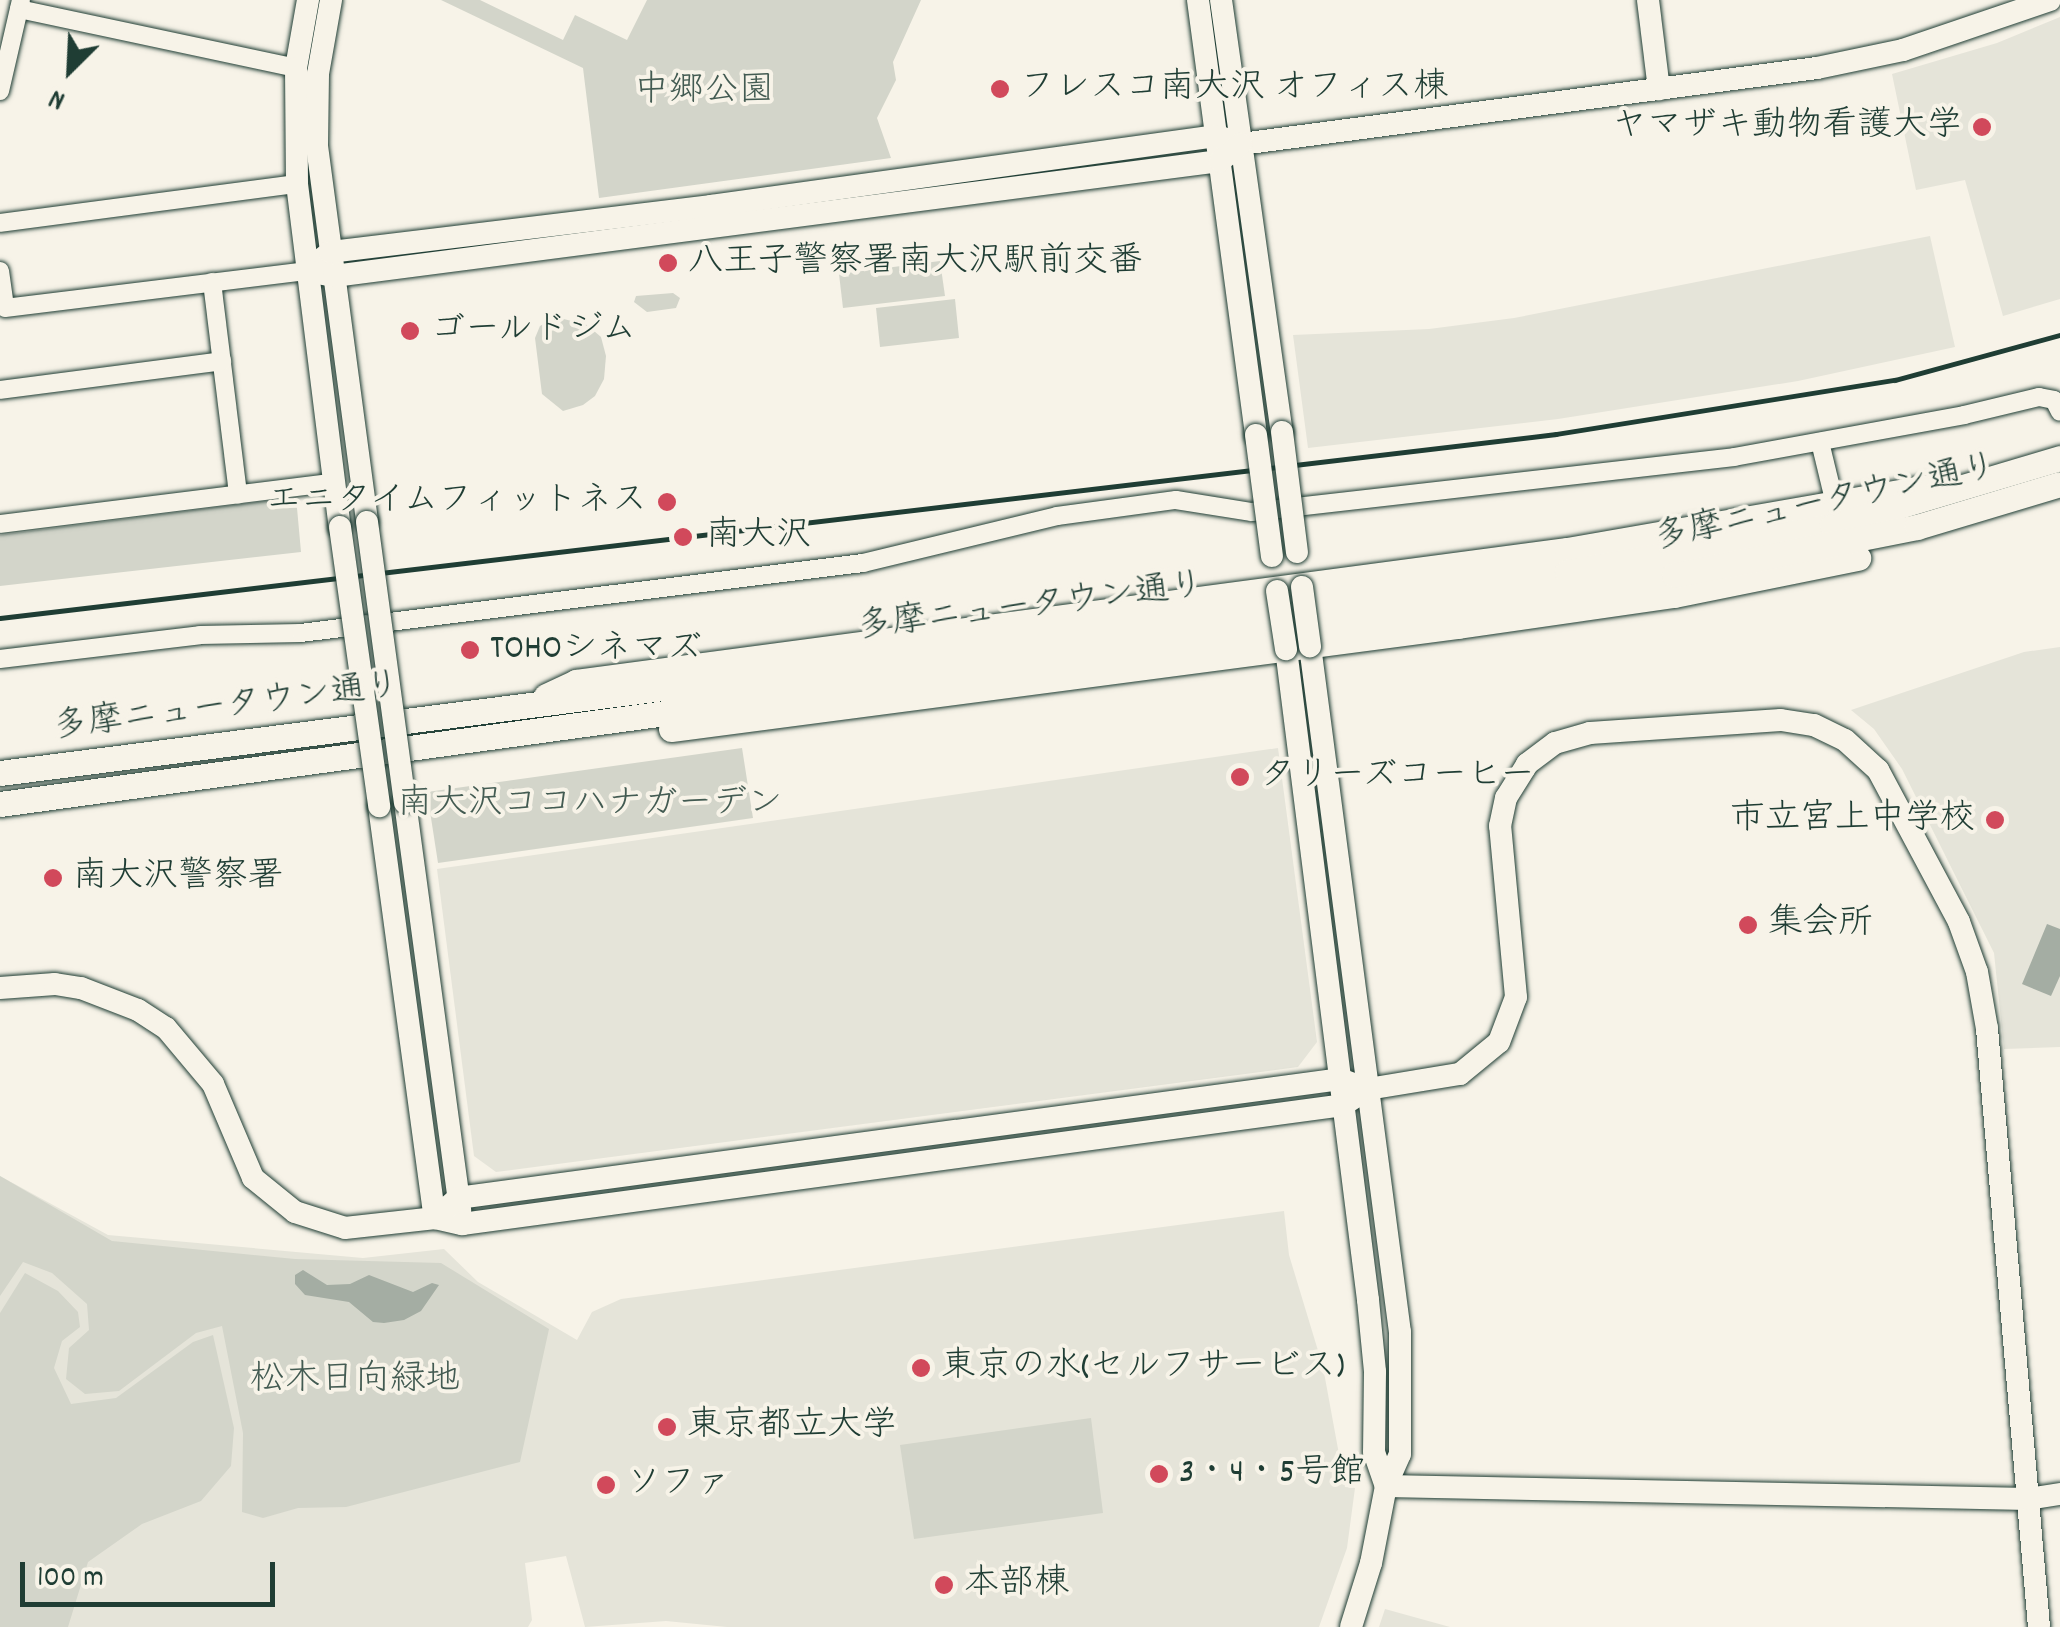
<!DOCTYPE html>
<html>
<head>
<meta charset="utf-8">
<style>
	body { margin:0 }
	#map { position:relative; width:2060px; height:1627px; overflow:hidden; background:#f7f3e8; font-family:Dekko,"Klee One",sans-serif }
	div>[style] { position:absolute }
	.built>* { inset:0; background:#e5e4d9 }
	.green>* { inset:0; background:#d3d5ca }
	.water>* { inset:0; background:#a4ada3 }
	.roads { filter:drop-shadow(0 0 2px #1f3d34) drop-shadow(0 0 2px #1f3d34) }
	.minor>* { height:18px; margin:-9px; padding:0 9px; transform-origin:9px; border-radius:9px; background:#f7f3e8 }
	.tertiary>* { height:22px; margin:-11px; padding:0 11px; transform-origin:11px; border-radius:11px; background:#f7f3e8 }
	.secondary>* { height:25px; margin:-12.5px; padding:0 12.5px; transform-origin:12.5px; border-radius:12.5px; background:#f7f3e8 }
	.rail>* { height:5px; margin:-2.5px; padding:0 2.5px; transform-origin:2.5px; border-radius:2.5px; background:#1f3d34 }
	.bridges { filter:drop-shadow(0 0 2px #1f3d34) drop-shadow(0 0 2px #1f3d34) }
	.tertiary-bridge>* { height:22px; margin:-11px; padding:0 11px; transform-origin:11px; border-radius:11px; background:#f7f3e8 }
	.dots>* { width:28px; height:28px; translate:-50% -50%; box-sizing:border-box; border:5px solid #f7f3e8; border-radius:50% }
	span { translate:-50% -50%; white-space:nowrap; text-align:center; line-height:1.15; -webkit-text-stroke:8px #f7f3e8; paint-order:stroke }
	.poi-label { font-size:35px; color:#1f3d34 }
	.left { translate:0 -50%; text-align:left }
	.right { translate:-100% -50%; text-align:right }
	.park-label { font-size:35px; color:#435b52 }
	.street-label { font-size:35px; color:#1f3d34 }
	.north { position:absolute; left:20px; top:20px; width:100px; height:100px; -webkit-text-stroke:8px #f7f3e8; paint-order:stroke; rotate:204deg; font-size:28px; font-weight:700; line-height:40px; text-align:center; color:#1f3d34 }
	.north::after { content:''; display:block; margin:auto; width:35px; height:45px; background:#1f3d34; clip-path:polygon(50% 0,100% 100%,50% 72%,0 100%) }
	.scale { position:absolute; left:20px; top:1562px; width:255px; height:45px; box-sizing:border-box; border:5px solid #1f3d34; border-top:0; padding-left:12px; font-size:30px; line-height:35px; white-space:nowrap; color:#1f3d34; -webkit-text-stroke:8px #f7f3e8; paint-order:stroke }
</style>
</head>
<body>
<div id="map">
	<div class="built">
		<div style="clip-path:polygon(2060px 17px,2060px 299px,2003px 316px,1965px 180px,1916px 190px,1892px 74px,1997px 43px)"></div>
		<div style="clip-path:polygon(1930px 236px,1955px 347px,1798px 381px,1558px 419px,1308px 448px,1293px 335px,1429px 329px,1514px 318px)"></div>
		<div style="clip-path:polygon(2060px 647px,2060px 1047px,2004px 1049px,1994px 953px,1902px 769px,1874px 729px,1851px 710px,2024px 652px)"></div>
		<div style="clip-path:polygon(1278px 748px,1317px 1042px,1298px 1067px,496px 1172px,474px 1156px,437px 869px)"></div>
		<div style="clip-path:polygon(0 1176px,108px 1235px,363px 1258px,444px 1249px,478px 1282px,577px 1340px,592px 1312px,621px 1299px,1284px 1211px,1289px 1255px,1323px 1367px,1345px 1487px,1355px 1488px,1347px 1548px,1319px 1627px,727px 1627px,666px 1621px,585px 1627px,566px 1556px,525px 1563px,532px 1620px,528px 1627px,0 1627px)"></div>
		<div style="clip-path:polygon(1385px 1609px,1450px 1627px,1379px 1627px)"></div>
	</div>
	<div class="green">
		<div style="clip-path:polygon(441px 0,480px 0,563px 40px,575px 15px,627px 40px,647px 0,921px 0,893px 62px,896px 80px,877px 118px,891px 158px,599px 198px,583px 68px)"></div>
		<div style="clip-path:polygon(940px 261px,945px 296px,843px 308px,839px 274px)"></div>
		<div style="clip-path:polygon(673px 293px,680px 298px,676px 308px,647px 312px,634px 302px,636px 296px)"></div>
		<div style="clip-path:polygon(955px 299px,959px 338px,880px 347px,876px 308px)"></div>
		<div style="clip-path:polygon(556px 317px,587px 325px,601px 337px,606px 356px,604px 379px,595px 396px,583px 405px,563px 411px,542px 394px,535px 338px,540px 326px)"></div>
		<div style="clip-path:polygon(296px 497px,301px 552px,0 586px,0 535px)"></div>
		<div style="clip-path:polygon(742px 748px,753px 818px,438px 863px,427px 792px)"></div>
		<div style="clip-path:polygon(0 1176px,112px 1241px,295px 1259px,441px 1263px,549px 1329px,520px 1462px,346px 1507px,298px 1508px,263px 1518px,242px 1512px,243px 1433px,222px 1326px,196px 1333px,119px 1391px,85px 1394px,66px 1379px,69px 1348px,89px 1330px,87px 1304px,52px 1273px,23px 1262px,0 1296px)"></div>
		<div style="clip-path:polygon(25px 1273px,58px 1291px,78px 1312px,80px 1327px,62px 1341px,54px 1368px,71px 1404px,116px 1398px,193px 1342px,213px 1335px,234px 1428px,231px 1466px,201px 1501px,142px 1524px,88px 1562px,68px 1627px,0 1627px,0 1313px)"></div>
		<div style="clip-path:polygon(1091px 1418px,1103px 1513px,914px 1539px,900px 1445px)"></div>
	</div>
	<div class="water">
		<div style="clip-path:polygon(2047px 924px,2060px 929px,2060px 976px,2051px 996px,2022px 984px)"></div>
		<div style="clip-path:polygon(303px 1270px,327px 1285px,350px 1284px,369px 1275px,413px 1292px,432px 1283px,439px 1285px,421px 1311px,404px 1320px,384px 1323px,373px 1322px,349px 1302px,305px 1295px,295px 1284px,295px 1275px)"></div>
	</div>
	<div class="roads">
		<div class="minor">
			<div style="left:19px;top:9px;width:283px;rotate:12deg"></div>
			<div style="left:0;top:91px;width:93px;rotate:-77deg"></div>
			<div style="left:0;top:223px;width:300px;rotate:-7.5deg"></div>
			<div style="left:0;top:271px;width:37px;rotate:82deg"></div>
			<div style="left:5px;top:308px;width:303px;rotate:-7deg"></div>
			<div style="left:212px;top:282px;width:214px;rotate:83deg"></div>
			<div style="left:0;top:390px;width:224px;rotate:-7.4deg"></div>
			<div style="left:1820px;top:442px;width:64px;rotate:76.4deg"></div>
			<div style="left:0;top:524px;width:338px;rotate:-7.1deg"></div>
			<div style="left:366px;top:624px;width:101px;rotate:82.6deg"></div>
			<div style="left:0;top:659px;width:201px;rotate:-6.8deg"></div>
			<div style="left:200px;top:635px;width:101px;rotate:-1.1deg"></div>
			<div style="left:301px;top:633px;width:566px;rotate:-7.1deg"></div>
			<div style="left:863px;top:563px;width:200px;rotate:-13.6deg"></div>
			<div style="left:1057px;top:516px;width:120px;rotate:-7.7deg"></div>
			<div style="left:1176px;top:500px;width:77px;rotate:9deg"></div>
			<div style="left:1252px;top:512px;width:485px;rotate:-6.5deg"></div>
			<div style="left:1734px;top:457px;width:234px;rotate:-10.3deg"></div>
			<div style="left:1964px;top:415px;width:77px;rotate:-13.5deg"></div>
			<div style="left:2039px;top:397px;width:15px;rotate:11deg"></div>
			<div style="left:2054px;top:400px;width:13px;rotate:63deg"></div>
		</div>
		<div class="tertiary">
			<div style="left:308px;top:0;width:69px;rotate:100deg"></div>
			<div style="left:296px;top:68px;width:116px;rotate:89.5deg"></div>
			<div style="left:297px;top:184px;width:346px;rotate:82.9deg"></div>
			<div style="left:331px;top:0;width:75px;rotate:100deg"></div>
			<div style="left:318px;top:74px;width:72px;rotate:90.8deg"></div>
			<div style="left:317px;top:146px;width:379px;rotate:82.4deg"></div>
			<div style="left:1198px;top:0;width:439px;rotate:82.4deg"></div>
			<div style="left:1221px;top:0;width:436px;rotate:82deg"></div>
			<div style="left:1648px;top:0;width:90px;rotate:83deg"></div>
			<div style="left:306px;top:271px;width:31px;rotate:-38deg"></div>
			<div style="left:330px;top:252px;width:384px;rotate:-6.9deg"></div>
			<div style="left:711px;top:206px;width:511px;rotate:-7.88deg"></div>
			<div style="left:1217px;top:136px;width:25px;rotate:18deg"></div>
			<div style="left:1241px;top:144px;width:581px;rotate:-7.52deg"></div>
			<div style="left:1817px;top:68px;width:88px;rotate:-11.8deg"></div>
			<div style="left:1903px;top:50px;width:155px;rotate:-18.8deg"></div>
			<div style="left:306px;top:271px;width:28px;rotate:10deg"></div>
			<div style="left:334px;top:276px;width:893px;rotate:-7.4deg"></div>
			<div style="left:1220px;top:161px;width:27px;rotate:-39deg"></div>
			<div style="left:1310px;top:646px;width:692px;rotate:82.53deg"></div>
			<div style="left:1400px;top:1332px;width:122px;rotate:90deg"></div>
			<div style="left:1400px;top:1454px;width:35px;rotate:114deg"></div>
			<div style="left:1386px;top:1486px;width:78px;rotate:101deg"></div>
			<div style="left:1371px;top:1563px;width:67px;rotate:107.4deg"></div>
			<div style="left:1286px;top:649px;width:656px;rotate:82.82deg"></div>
			<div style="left:1368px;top:1300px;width:72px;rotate:84.4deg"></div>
			<div style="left:1375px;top:1372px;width:80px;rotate:90.7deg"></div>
			<div style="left:1374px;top:1452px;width:36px;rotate:71deg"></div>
			<div style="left:405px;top:802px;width:412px;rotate:82.3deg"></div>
			<div style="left:379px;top:806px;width:416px;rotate:82.3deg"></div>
			<div style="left:0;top:988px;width:55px;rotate:-4.2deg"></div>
			<div style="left:55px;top:984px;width:26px;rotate:9deg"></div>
			<div style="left:81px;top:988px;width:61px;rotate:21.1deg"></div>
			<div style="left:138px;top:1010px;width:33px;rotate:33deg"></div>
			<div style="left:166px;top:1028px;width:73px;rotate:50deg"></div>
			<div style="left:213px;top:1084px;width:102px;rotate:66.9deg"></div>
			<div style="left:253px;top:1178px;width:54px;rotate:39deg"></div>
			<div style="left:295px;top:1212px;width:52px;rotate:17.7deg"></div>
			<div style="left:345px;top:1228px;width:91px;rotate:-6.3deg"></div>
			<div style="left:435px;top:1218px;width:28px;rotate:13deg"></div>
			<div style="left:462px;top:1224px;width:889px;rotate:-7.69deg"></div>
			<div style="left:1343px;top:1105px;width:30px;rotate:-33deg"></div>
			<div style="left:435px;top:1218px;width:30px;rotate:-41deg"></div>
			<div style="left:458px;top:1198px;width:890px;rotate:-7.68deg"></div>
			<div style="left:1340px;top:1079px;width:30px;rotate:20deg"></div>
			<div style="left:1368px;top:1089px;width:93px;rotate:-9.3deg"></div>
			<div style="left:1460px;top:1074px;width:50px;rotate:-39.4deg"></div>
			<div style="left:1499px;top:1042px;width:48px;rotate:-69.3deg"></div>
			<div style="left:1516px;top:997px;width:172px;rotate:-95.3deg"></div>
			<div style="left:1500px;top:826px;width:29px;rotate:-78deg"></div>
			<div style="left:1506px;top:798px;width:40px;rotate:-58deg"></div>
			<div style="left:1527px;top:764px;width:35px;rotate:-37deg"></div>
			<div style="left:1555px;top:743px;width:36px;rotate:-16deg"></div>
			<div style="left:1590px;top:733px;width:191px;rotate:-3.9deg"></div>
			<div style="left:1781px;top:720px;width:33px;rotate:9deg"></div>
			<div style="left:1814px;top:725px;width:34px;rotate:26deg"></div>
			<div style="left:1845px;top:740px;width:45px;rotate:42.3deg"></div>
			<div style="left:1878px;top:770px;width:172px;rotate:61.9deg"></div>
			<div style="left:1959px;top:922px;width:53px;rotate:70.2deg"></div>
			<div style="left:1977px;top:972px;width:58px;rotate:80deg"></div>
			<div style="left:1987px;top:1029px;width:600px;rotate:85.03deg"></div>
			<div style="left:1386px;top:1486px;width:642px;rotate:1.16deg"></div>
			<div style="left:2028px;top:1499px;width:32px;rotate:-9deg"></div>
		</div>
		<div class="secondary">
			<div style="left:546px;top:696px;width:33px;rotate:-25deg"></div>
			<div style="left:576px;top:682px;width:1000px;rotate:-7.59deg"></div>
			<div style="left:1567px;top:550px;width:372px;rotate:-9.9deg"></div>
			<div style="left:671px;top:729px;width:794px;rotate:-7.46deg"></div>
			<div style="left:1458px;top:626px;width:218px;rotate:-8.2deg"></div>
			<div style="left:1674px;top:595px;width:188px;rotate:-11.4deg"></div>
			<div style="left:0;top:773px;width:1580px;rotate:-7.31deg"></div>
			<div style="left:1567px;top:572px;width:269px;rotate:-9.8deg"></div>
			<div style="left:1832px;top:526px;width:238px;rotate:-16.6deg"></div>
			<div style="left:0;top:804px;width:1690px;rotate:-7.79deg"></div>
			<div style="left:1674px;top:575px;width:248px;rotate:-11.2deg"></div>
			<div style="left:1917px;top:527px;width:149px;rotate:-16.7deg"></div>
		</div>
	</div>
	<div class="rail">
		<div style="left:0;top:618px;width:1567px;rotate:-6.74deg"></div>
		<div style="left:1556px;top:434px;width:343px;rotate:-9.1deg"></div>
		<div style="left:1895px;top:380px;width:171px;rotate:-15.3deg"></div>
	</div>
	<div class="bridges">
		<div class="tertiary-bridge">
			<div style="left:1282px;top:432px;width:121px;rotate:82.9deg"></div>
			<div style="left:1256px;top:435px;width:122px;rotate:82.5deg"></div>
			<div style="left:367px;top:522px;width:283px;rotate:82.3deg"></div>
			<div style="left:340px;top:527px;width:282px;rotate:82deg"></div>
			<div style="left:1302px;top:587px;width:60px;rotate:82.3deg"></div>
			<div style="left:1277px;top:591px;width:59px;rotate:81.2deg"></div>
		</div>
	</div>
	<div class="dots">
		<div style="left:1000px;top:89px;background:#d1495b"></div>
		<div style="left:1982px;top:127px;background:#d1495b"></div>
		<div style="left:668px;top:263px;background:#d1495b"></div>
		<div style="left:410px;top:331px;background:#d1495b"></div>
		<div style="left:667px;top:502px;background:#d1495b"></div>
		<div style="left:683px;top:537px;background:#d1495b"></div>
		<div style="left:470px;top:650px;background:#d1495b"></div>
		<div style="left:1240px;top:777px;background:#d1495b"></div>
		<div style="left:1995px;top:820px;background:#d1495b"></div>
		<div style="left:53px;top:878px;background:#d1495b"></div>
		<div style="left:1748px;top:925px;background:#d1495b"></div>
		<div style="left:921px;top:1368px;background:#d1495b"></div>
		<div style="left:667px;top:1427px;background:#d1495b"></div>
		<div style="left:1159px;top:1474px;background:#d1495b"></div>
		<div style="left:606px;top:1485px;background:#d1495b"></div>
		<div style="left:944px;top:1585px;background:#d1495b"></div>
	</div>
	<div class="poi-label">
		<span class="left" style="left:1020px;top:89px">フレスコ南大沢 オフィス棟</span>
		<span class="right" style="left:1962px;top:127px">ヤマザキ動物看護大学</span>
		<span class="left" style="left:688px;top:263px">八王子警察署南大沢駅前交番</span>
		<span class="left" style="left:430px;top:331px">ゴールドジム</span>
		<span class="right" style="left:647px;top:502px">エニタイムフィットネス</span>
		<span class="left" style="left:706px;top:537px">南大沢</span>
		<span class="left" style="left:490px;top:650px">TOHOシネマズ</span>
		<span class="left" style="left:1260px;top:777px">タリーズコーヒー</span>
		<span class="right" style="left:1975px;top:820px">市立宮上中学校</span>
		<span class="left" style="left:73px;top:878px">南大沢警察署</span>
		<span class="left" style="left:1768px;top:925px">集会所</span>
		<span class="left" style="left:941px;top:1368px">東京の水(セルフサービス)</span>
		<span class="left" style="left:687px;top:1427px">東京都立大学</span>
		<span class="left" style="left:1179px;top:1474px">3・4・5号館</span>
		<span class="left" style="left:626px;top:1485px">ソファ</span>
		<span class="left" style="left:964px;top:1585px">本部棟</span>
	</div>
	<div class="park-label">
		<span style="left:704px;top:92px">中郷公園</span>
		<span style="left:590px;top:805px">南大沢ココハナガーデン</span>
		<span style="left:355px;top:1381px">松木日向緑地</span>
	</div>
	<div class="street-label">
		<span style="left:1826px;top:504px;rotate:-12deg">多摩ニュータウン通り</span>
		<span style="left:1031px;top:608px;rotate:-7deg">多摩ニュータウン通り</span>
		<span style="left:227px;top:708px;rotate:-7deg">多摩ニュータウン通り</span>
	</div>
	<div class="north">N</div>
	<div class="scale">100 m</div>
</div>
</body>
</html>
